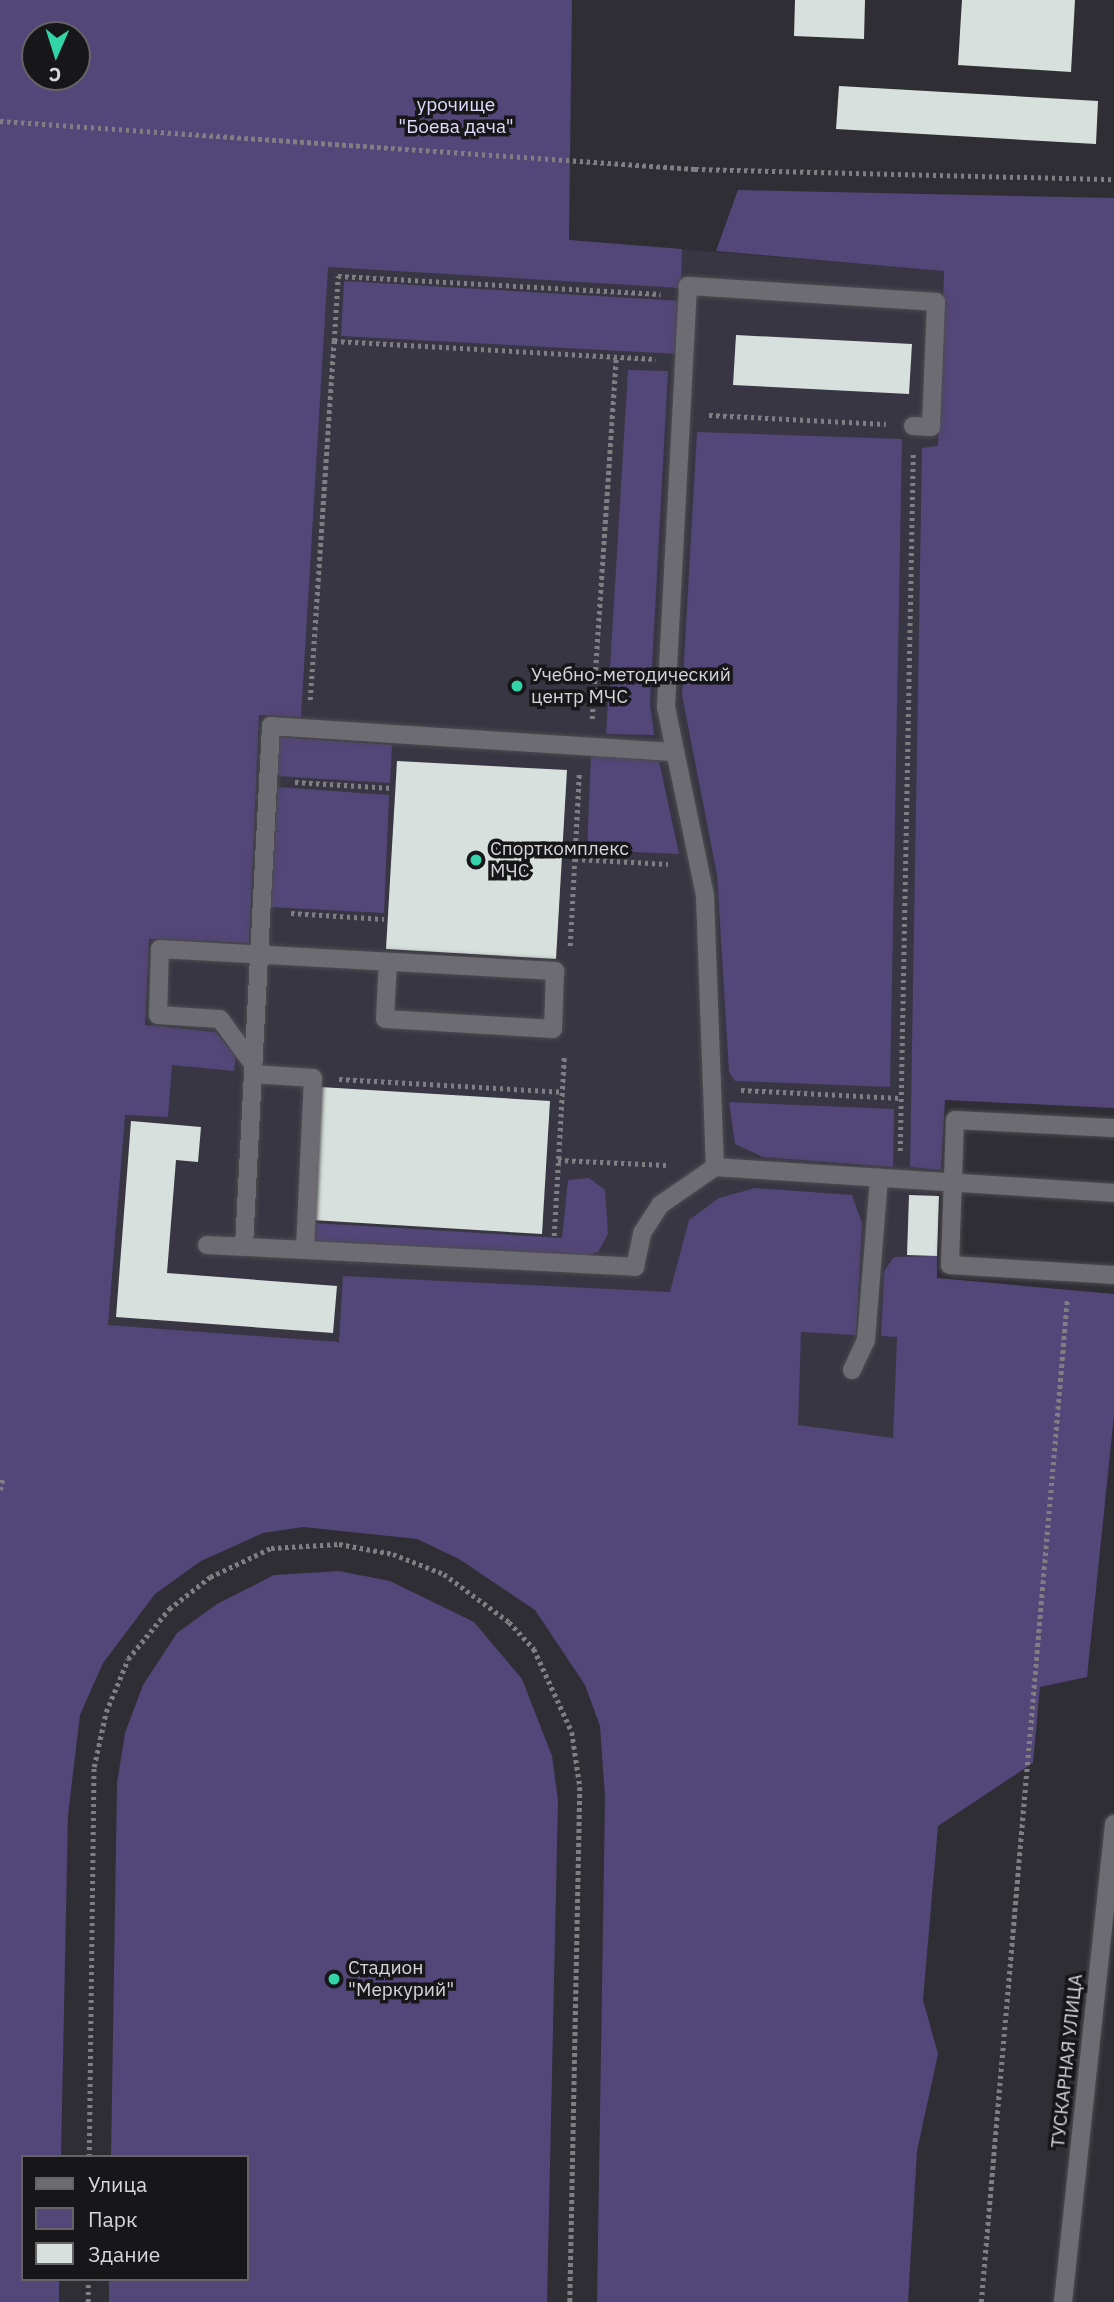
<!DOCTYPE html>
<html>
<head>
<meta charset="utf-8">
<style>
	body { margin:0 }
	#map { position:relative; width:1114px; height:2302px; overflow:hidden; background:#2f2e34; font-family:"IBM Plex Sans",sans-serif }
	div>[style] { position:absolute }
	.built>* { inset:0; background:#383642 }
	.green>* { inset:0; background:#534678 }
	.building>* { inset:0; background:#d7e0dc }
	.path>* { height:4.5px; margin-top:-2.25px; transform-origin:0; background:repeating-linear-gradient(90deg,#7f7e83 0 3.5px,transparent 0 7px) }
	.roads { filter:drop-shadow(0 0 2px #4d4c51) drop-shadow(0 0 2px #4d4c51) }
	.lane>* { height:18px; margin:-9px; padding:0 9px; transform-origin:9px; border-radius:9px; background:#6d6c73 }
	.street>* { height:18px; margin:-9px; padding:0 9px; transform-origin:9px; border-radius:9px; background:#6d6c73 }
	.dots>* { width:19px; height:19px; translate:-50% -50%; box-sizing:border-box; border:4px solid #171719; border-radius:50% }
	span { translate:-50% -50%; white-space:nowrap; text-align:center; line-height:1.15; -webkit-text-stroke:7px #171719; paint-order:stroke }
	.park-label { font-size:19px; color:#e0dafb }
	.poi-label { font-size:19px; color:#d7d6da }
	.left { translate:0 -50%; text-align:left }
	.street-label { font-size:19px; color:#d7d6da }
	.legend { position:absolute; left:21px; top:2155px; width:228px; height:126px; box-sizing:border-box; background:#171719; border:2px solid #646366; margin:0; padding:9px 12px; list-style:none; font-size:21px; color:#d7d6da }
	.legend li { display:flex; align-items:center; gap:14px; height:35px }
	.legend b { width:35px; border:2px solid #646366 }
	.north { position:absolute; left:21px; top:21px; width:70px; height:70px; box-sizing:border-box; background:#171719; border:2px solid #646366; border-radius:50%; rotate:183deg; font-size:19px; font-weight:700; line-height:28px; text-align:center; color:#d7d6da }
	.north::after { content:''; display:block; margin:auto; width:24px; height:32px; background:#33d4a8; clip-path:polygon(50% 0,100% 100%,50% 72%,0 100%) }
</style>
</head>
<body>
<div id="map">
	<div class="built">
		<div style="clip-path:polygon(81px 220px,569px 240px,962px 272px,930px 1479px,80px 1355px)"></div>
	</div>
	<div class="green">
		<div style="clip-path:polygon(evenodd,0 0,572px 0,569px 240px,682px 249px,681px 288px,328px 267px,301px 717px,259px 715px,249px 943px,149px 939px,145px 1025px,215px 1032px,236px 1056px,234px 1071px,172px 1065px,168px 1117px,125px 1115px,108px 1325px,339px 1342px,343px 1276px,670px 1292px,689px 1220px,719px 1198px,755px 1188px,852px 1195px,862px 1223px,856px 1335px,801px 1332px,798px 1425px,893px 1438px,897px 1337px,881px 1336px,884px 1271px,894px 1257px,937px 1256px,937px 1278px,1114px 1294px,1114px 1415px,1087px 1677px,1040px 1687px,1033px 1763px,938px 1826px,923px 2000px,938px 2054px,917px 2151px,908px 2302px,597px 2302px,605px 1798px,600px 1726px,585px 1685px,535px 1610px,459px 1559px,417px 1539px,303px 1527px,263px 1533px,201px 1561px,155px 1594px,103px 1663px,80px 1715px,68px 1815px,61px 2157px,23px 2157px,23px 2279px,59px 2279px,59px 2302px,0 2302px,0 0,35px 35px,77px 35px,77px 77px,35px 77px,35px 35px)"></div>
		<div style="clip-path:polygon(738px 190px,1114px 198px,1114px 1108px,945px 1100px,941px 1170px,910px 1167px,922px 448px,938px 446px,944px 271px,716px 251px)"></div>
		<div style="clip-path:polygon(344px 281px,681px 301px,679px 354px,341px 336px)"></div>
		<div style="clip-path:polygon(628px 370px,668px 371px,650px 703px,654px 735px,606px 734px)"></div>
		<div style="clip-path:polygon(697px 432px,902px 439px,890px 1087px,735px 1081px,729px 1072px,717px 875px,682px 695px)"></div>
		<div style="clip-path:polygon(279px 737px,392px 745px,390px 783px,277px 776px)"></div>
		<div style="clip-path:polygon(591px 756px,659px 761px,679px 854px,587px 850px)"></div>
		<div style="clip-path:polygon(278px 787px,389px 795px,384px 913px,270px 907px)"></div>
		<div style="clip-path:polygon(729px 1102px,894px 1109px,893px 1167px,763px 1157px,735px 1144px)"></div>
		<div style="clip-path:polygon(589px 1178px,605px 1190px,608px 1234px,598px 1252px,576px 1259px,312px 1244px,313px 1223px,562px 1238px,568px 1180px)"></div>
		<div style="clip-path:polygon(339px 1571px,390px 1581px,474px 1622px,522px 1679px,552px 1756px,558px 1800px,547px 2302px,109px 2302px,109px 2279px,247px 2279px,247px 2157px,111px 2157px,117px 1783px,125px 1733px,143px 1685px,177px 1633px,217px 1604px,274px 1575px)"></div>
	</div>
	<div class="building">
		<div style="clip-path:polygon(795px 0,865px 0,864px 39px,794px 36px)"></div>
		<div style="clip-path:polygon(962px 0,1075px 0,1071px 72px,958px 65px)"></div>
		<div style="clip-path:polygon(839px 86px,1098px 101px,1096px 144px,836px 129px)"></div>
		<div style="clip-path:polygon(736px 335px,912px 344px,909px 394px,733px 385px)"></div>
		<div style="clip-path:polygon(397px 761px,567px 770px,556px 959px,386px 949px)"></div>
		<div style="clip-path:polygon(320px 1087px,550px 1101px,542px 1234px,312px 1220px)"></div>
		<div style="clip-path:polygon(131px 1121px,201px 1127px,198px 1162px,176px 1160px,167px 1273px,337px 1286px,333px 1333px,116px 1317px)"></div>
		<div style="clip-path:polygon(909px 1195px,939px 1196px,937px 1256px,907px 1255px)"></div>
	</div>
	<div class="path">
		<div style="left:0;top:121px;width:697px;rotate:3.95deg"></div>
		<div style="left:695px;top:169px;width:419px;rotate:1.4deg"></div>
		<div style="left:334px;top:341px;width:65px;rotate:-86.5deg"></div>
		<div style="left:338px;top:276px;width:323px;rotate:3.2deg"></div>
		<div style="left:709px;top:415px;width:177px;rotate:2.9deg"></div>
		<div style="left:310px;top:700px;width:360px;rotate:-86.2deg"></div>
		<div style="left:334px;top:341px;width:322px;rotate:3.2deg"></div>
		<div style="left:592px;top:719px;width:363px;rotate:-86.2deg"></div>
		<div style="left:295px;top:782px;width:97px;rotate:3.5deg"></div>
		<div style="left:575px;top:859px;width:93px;rotate:3.1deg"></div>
		<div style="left:291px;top:913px;width:93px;rotate:3.7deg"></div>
		<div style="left:570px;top:946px;width:173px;rotate:-87deg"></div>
		<div style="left:339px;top:1079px;width:223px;rotate:3.3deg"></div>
		<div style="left:741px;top:1090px;width:159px;rotate:2.9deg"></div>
		<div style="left:900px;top:1151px;width:699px;rotate:-88.93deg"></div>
		<div style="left:558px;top:1160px;width:108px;rotate:2.7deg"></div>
		<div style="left:554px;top:1236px;width:180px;rotate:-86.8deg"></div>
		<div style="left:0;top:1490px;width:12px;rotate:-76deg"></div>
		<div style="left:89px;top:2157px;width:390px;rotate:-89.3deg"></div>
		<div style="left:94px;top:1767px;width:56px;rotate:-77.7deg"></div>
		<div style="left:106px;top:1712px;width:57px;rotate:-67.5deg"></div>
		<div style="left:128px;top:1659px;width:65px;rotate:-50.6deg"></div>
		<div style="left:169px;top:1609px;width:52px;rotate:-38deg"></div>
		<div style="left:210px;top:1577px;width:68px;rotate:-25.4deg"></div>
		<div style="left:271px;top:1548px;width:68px;rotate:-3.4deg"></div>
		<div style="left:339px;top:1544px;width:55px;rotate:10.5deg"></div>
		<div style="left:393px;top:1554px;width:55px;rotate:21.4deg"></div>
		<div style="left:444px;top:1574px;width:81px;rotate:36.4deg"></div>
		<div style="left:509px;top:1622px;width:37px;rotate:47deg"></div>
		<div style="left:534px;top:1649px;width:91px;rotate:65.4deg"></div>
		<div style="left:572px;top:1732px;width:56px;rotate:81.7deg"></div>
		<div style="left:580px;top:1787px;width:515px;rotate:91.11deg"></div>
		<div style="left:88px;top:2302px;width:23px;rotate:-90deg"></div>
		<div style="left:981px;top:2302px;width:1005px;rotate:-85.09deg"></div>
	</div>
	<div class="roads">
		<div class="lane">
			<div style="left:913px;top:426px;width:18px;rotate:3deg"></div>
			<div style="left:931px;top:427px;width:125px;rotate:-87.7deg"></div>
			<div style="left:936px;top:302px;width:249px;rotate:-176.3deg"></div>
			<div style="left:688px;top:286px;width:422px;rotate:93deg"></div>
			<div style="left:666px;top:707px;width:193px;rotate:78.3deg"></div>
			<div style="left:705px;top:896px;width:271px;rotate:87.9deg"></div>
			<div style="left:715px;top:1167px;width:400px;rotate:3.7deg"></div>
			<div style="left:253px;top:1064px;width:56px;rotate:-126.3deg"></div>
			<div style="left:220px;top:1019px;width:62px;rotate:-176.3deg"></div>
			<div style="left:158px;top:1015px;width:66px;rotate:-88.3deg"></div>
			<div style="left:160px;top:949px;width:396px;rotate:3.2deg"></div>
			<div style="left:555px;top:971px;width:58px;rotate:92deg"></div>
			<div style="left:553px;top:1029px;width:168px;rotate:-176.6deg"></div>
			<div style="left:385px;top:1019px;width:57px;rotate:-87deg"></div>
			<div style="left:253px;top:1074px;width:60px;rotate:3.8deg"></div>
			<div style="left:313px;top:1078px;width:172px;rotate:92.7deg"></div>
			<div style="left:1114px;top:1128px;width:159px;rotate:-177.1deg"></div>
			<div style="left:955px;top:1120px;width:145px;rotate:92deg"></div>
			<div style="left:950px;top:1265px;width:164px;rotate:3.5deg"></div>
			<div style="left:207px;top:1245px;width:429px;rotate:2.9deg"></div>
			<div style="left:635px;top:1267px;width:35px;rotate:-78deg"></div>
			<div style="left:642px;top:1233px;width:33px;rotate:-57deg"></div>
			<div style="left:660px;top:1205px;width:67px;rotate:-34.6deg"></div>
			<div style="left:244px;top:1246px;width:521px;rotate:-87.03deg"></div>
			<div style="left:271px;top:726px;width:405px;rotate:3.7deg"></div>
			<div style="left:852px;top:1370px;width:33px;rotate:-65deg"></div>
			<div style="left:866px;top:1340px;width:163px;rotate:-85.4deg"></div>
		</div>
		<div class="street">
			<div style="left:1063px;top:2302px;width:481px;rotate:-83.9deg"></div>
		</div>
	</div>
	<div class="dots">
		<div style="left:517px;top:686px;background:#33d4a8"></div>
		<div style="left:476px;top:860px;background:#33d4a8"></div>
		<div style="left:334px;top:1979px;background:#33d4a8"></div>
	</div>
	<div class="park-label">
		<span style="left:456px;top:116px">урочище<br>"Боева дача"</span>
	</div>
	<div class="poi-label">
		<span class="left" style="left:531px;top:686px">Учебно-методический<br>центр МЧС</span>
		<span class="left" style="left:490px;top:860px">Спорткомплекс<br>МЧС</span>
		<span class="left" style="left:348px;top:1979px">Стадион<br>"Меркурий"</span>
	</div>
	<div class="street-label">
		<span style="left:1067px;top:2061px;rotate:-84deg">ТУСКАРНАЯ УЛИЦА</span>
	</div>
	<ul class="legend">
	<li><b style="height:9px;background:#6d6c73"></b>Улица</li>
	<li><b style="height:19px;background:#534678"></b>Парк</li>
	<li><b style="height:19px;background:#d7e0dc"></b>Здание</li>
	</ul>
	<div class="north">С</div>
</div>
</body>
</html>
